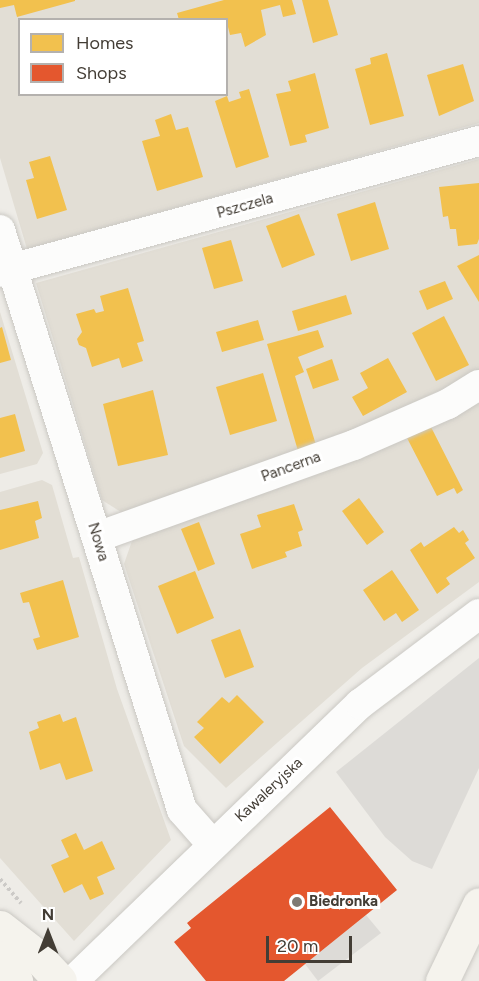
<!DOCTYPE html>
<html>
<head>
<meta charset="utf-8">
<style>
	body { margin:0 }
	#map { position:relative; width:479px; height:981px; overflow:hidden; background:#eeece7; font-family:Figtree,sans-serif }
	div>[style] { position:absolute }
	.residential>* { inset:0; background:#e2ded5 }
	.parking>* { inset:0; background:#dddbd7 }
	.homes>* { inset:0; background:#f2c14e }
	.shops>* { inset:0; background:#e4572e }
	.path>* { height:4px; margin-top:-2px; transform-origin:0; background:repeating-linear-gradient(90deg,#cccac7 0 3px,transparent 0 6px) }
	.roads { filter:drop-shadow(0 0 2px #cac8c3) drop-shadow(0 0 2px #cac8c3) }
	.street>* { height:30px; margin:-15px; padding:0 15px; transform-origin:15px; border-radius:15px; background:#fcfcfb }
	.secondary>* { height:33px; margin:-16.5px; padding:0 16.5px; transform-origin:16.5px; border-radius:16.5px; background:#f5f3ed }
	.dots>* { width:16px; height:16px; translate:-50% -50%; box-sizing:border-box; border:3px solid #fff; border-radius:50% }
	span { translate:-50% -50%; white-space:nowrap; text-align:center; line-height:1.15; -webkit-text-stroke:6px #fff; paint-order:stroke }
	.street-label { font-size:15px; color:#433d35 }
	.poi-label { font-size:15px; color:#433d35; font-weight:700 }
	.left { translate:0 -50%; text-align:left }
	.legend { position:absolute; left:18px; top:18px; width:210px; height:78px; box-sizing:border-box; background:#fff; border:2px solid #b4b1ae; margin:0; padding:8px 10px; list-style:none; font-size:18px; color:#433d35 }
	.legend li { display:flex; align-items:center; gap:12px; height:30px }
	.legend b { width:30px; border:2px solid #b4b1ae }
	.north { position:absolute; left:18px; top:903px; width:60px; height:60px; -webkit-text-stroke:4px #fff; paint-order:stroke; rotate:0deg; font-size:16px; font-weight:700; line-height:24px; text-align:center; color:#433d35 }
	.north::after { content:''; display:block; margin:auto; width:21px; height:27px; background:#433d35; clip-path:polygon(50% 0,100% 100%,50% 72%,0 100%) }
	.scale { position:absolute; left:266px; top:936px; width:86px; height:27px; box-sizing:border-box; border:3px solid #433d35; border-top:0; padding-left:8px; font-size:18px; line-height:21px; white-space:nowrap; color:#433d35; -webkit-text-stroke:4px #fff; paint-order:stroke }
</style>
</head>
<body>
<div id="map">
	<div class="residential">
		<div style="clip-path:polygon(evenodd,0 0,479px 0,479px 123px,27px 249px,0 158px,0 0,20px 20px,226px 20px,226px 94px,20px 94px,20px 20px)"></div>
		<div style="clip-path:polygon(479px 159px,479px 372px,348px 433px,124px 514px,102px 500px,36px 283px)"></div>
		<div style="clip-path:polygon(0 312px,43px 453px,37px 464px,0 474px)"></div>
		<div style="clip-path:polygon(479px 395px,479px 582px,362px 668px,226px 788px,184px 746px,124px 564px,133px 538px)"></div>
		<div style="clip-path:polygon(42px 480px,52px 485px,73px 558px,79px 557px,117px 689px,171px 840px,74px 941px,0 858px,0 492px)"></div>
	</div>
	<div class="parking">
		<div style="clip-path:polygon(479px 658px,479px 768px,432px 869px,412px 861px,385px 837px,336px 772px)"></div>
		<div style="clip-path:polygon(366px 915px,381px 933px,318px 981px,305px 964px)"></div>
	</div>
	<div class="homes">
		<div style="clip-path:polygon(0 0,75px 0,75px 1px,17px 17px,14px 5px,0 8px)"></div>
		<div style="clip-path:polygon(224px 0,292px 0,296px 14px,283px 17px,280px 5px,261px 10px,266px 35px,245px 47px,241px 33px,230px 35px,226px 19px,179px 20px,177px 13px)"></div>
		<div style="clip-path:polygon(302px 0,328px 0,338px 35px,313px 43px)"></div>
		<div style="clip-path:polygon(387px 53px,404px 116px,370px 125px,355px 69px,371px 64px,370px 58px)"></div>
		<div style="clip-path:polygon(463px 64px,474px 101px,439px 116px,427px 75px)"></div>
		<div style="clip-path:polygon(315px 73px,329px 128px,305px 135px,307px 142px,290px 146px,276px 94px,291px 91px,288px 81px)"></div>
		<div style="clip-path:polygon(249px 89px,269px 157px,236px 168px,215px 101px,227px 96px,229px 102px,241px 98px,239px 92px)"></div>
		<div style="clip-path:polygon(171px 114px,176px 130px,188px 127px,203px 177px,157px 191px,142px 141px,160px 136px,155px 120px)"></div>
		<div style="clip-path:polygon(50px 156px,67px 210px,37px 219px,26px 180px,34px 178px,29px 162px)"></div>
		<div style="clip-path:polygon(479px 183px,479px 239px,477px 244px,458px 246px,456px 229px,450px 229px,448px 216px,443px 217px,439px 187px)"></div>
		<div style="clip-path:polygon(375px 202px,389px 249px,351px 261px,337px 214px)"></div>
		<div style="clip-path:polygon(299px 214px,315px 255px,282px 268px,266px 226px)"></div>
		<div style="clip-path:polygon(231px 240px,243px 281px,214px 289px,202px 248px)"></div>
		<div style="clip-path:polygon(479px 255px,479px 302px,457px 266px)"></div>
		<div style="clip-path:polygon(445px 281px,453px 299px,427px 310px,419px 291px)"></div>
		<div style="clip-path:polygon(128px 288px,144px 341px,137px 343px,143px 361px,122px 368px,119px 358px,92px 367px,86px 348px,79px 345px,77px 339px,82px 332px,76px 314px,94px 309px,96px 313px,104px 311px,100px 296px)"></div>
		<div style="clip-path:polygon(346px 295px,352px 314px,298px 331px,292px 311px)"></div>
		<div style="clip-path:polygon(444px 316px,469px 365px,436px 381px,412px 333px)"></div>
		<div style="clip-path:polygon(258px 320px,264px 340px,222px 352px,216px 332px)"></div>
		<div style="clip-path:polygon(2px 327px,11px 360px,0 363px,0 328px)"></div>
		<div style="clip-path:polygon(318px 330px,324px 347px,298px 357px,304px 372px,295px 376px,316px 445px,298px 451px,267px 344px)"></div>
		<div style="clip-path:polygon(388px 358px,407px 392px,363px 416px,352px 397px,368px 388px,360px 373px)"></div>
		<div style="clip-path:polygon(332px 359px,339px 380px,313px 389px,306px 369px)"></div>
		<div style="clip-path:polygon(263px 373px,277px 421px,230px 435px,216px 387px)"></div>
		<div style="clip-path:polygon(153px 390px,168px 455px,118px 466px,103px 404px)"></div>
		<div style="clip-path:polygon(15px 414px,25px 451px,0 458px,0 418px)"></div>
		<div style="clip-path:polygon(431px 427px,463px 490px,457px 494px,454px 488px,437px 496px,407px 438px)"></div>
		<div style="clip-path:polygon(359px 498px,384px 532px,367px 545px,342px 511px)"></div>
		<div style="clip-path:polygon(38px 501px,42px 518px,35px 521px,39px 538px,0 550px,0 510px)"></div>
		<div style="clip-path:polygon(294px 504px,303px 530px,298px 532px,302px 546px,285px 552px,287px 557px,252px 569px,240px 534px,261px 527px,257px 515px)"></div>
		<div style="clip-path:polygon(199px 522px,215px 564px,198px 571px,181px 529px)"></div>
		<div style="clip-path:polygon(454px 527px,459px 533px,463px 530px,469px 540px,465px 543px,475px 558px,446px 578px,450px 584px,437px 594px,410px 550px,421px 542px,424px 547px)"></div>
		<div style="clip-path:polygon(392px 570px,419px 610px,402px 622px,396px 613px,384px 621px,363px 590px)"></div>
		<div style="clip-path:polygon(195px 571px,214px 618px,177px 634px,158px 586px)"></div>
		<div style="clip-path:polygon(63px 580px,79px 637px,37px 650px,33px 639px,40px 637px,29px 602px,23px 603px,20px 593px)"></div>
		<div style="clip-path:polygon(240px 629px,254px 667px,225px 678px,211px 640px)"></div>
		<div style="clip-path:polygon(237px 695px,264px 722px,220px 764px,194px 737px,204px 728px,197px 722px,222px 697px,229px 703px)"></div>
		<div style="clip-path:polygon(60px 714px,63px 722px,76px 717px,93px 771px,66px 780px,60px 763px,40px 770px,29px 732px,39px 728px,37px 722px)"></div>
		<div style="clip-path:polygon(76px 833px,84px 850px,102px 841px,115px 869px,97px 877px,104px 894px,90px 900px,82px 884px,64px 893px,51px 865px,69px 857px,61px 840px)"></div>
	</div>
	<div class="shops">
		<div style="clip-path:polygon(330px 807px,397px 890px,284px 981px,206px 981px,174px 942px,191px 928px,187px 923px)"></div>
	</div>
	<div class="path">
		<div style="left:0;top:879px;width:32px;rotate:49deg"></div>
	</div>
	<div class="roads">
		<div class="street">
			<div style="left:0;top:230px;width:608px;rotate:72.58deg"></div>
			<div style="left:182px;top:810px;width:45px;rotate:48.6deg"></div>
			<div style="left:0;top:272px;width:497px;rotate:-15.3deg"></div>
			<div style="left:97px;top:537px;width:273px;rotate:-19.7deg"></div>
			<div style="left:354px;top:445px;width:103px;rotate:-23.6deg"></div>
			<div style="left:448px;top:404px;width:36px;rotate:-32deg"></div>
			<div style="left:73px;top:981px;width:399px;rotate:-44deg"></div>
			<div style="left:360px;top:704px;width:149px;rotate:-37.1deg"></div>
		</div>
		<div class="secondary">
			<div style="left:0;top:927px;width:46px;rotate:37.9deg"></div>
			<div style="left:36px;top:955px;width:35px;rotate:47deg"></div>
			<div style="left:0;top:957px;width:29px;rotate:56deg"></div>
			<div style="left:442px;top:981px;width:85px;rotate:-64.3deg"></div>
		</div>
	</div>
	<div class="dots">
		<div style="left:297px;top:902px;background:#7f7a73"></div>
	</div>
	<div class="street-label">
		<span style="left:245px;top:206px;rotate:-16deg">Pszczela</span>
		<span style="left:291px;top:467px;rotate:-20deg">Pancerna</span>
		<span style="left:98px;top:542px;rotate:73deg">Nowa</span>
		<span style="left:269px;top:790px;rotate:-43deg">Kawaleryjska</span>
	</div>
	<div class="poi-label">
		<span class="left" style="left:309px;top:902px">Biedronka</span>
	</div>
	<ul class="legend">
	<li><b style="height:16px;background:#f2c14e"></b>Homes</li>
	<li><b style="height:16px;background:#e4572e"></b>Shops</li>
	</ul>
	<div class="north">N</div>
	<div class="scale">20 m</div>
</div>
</body>
</html>
